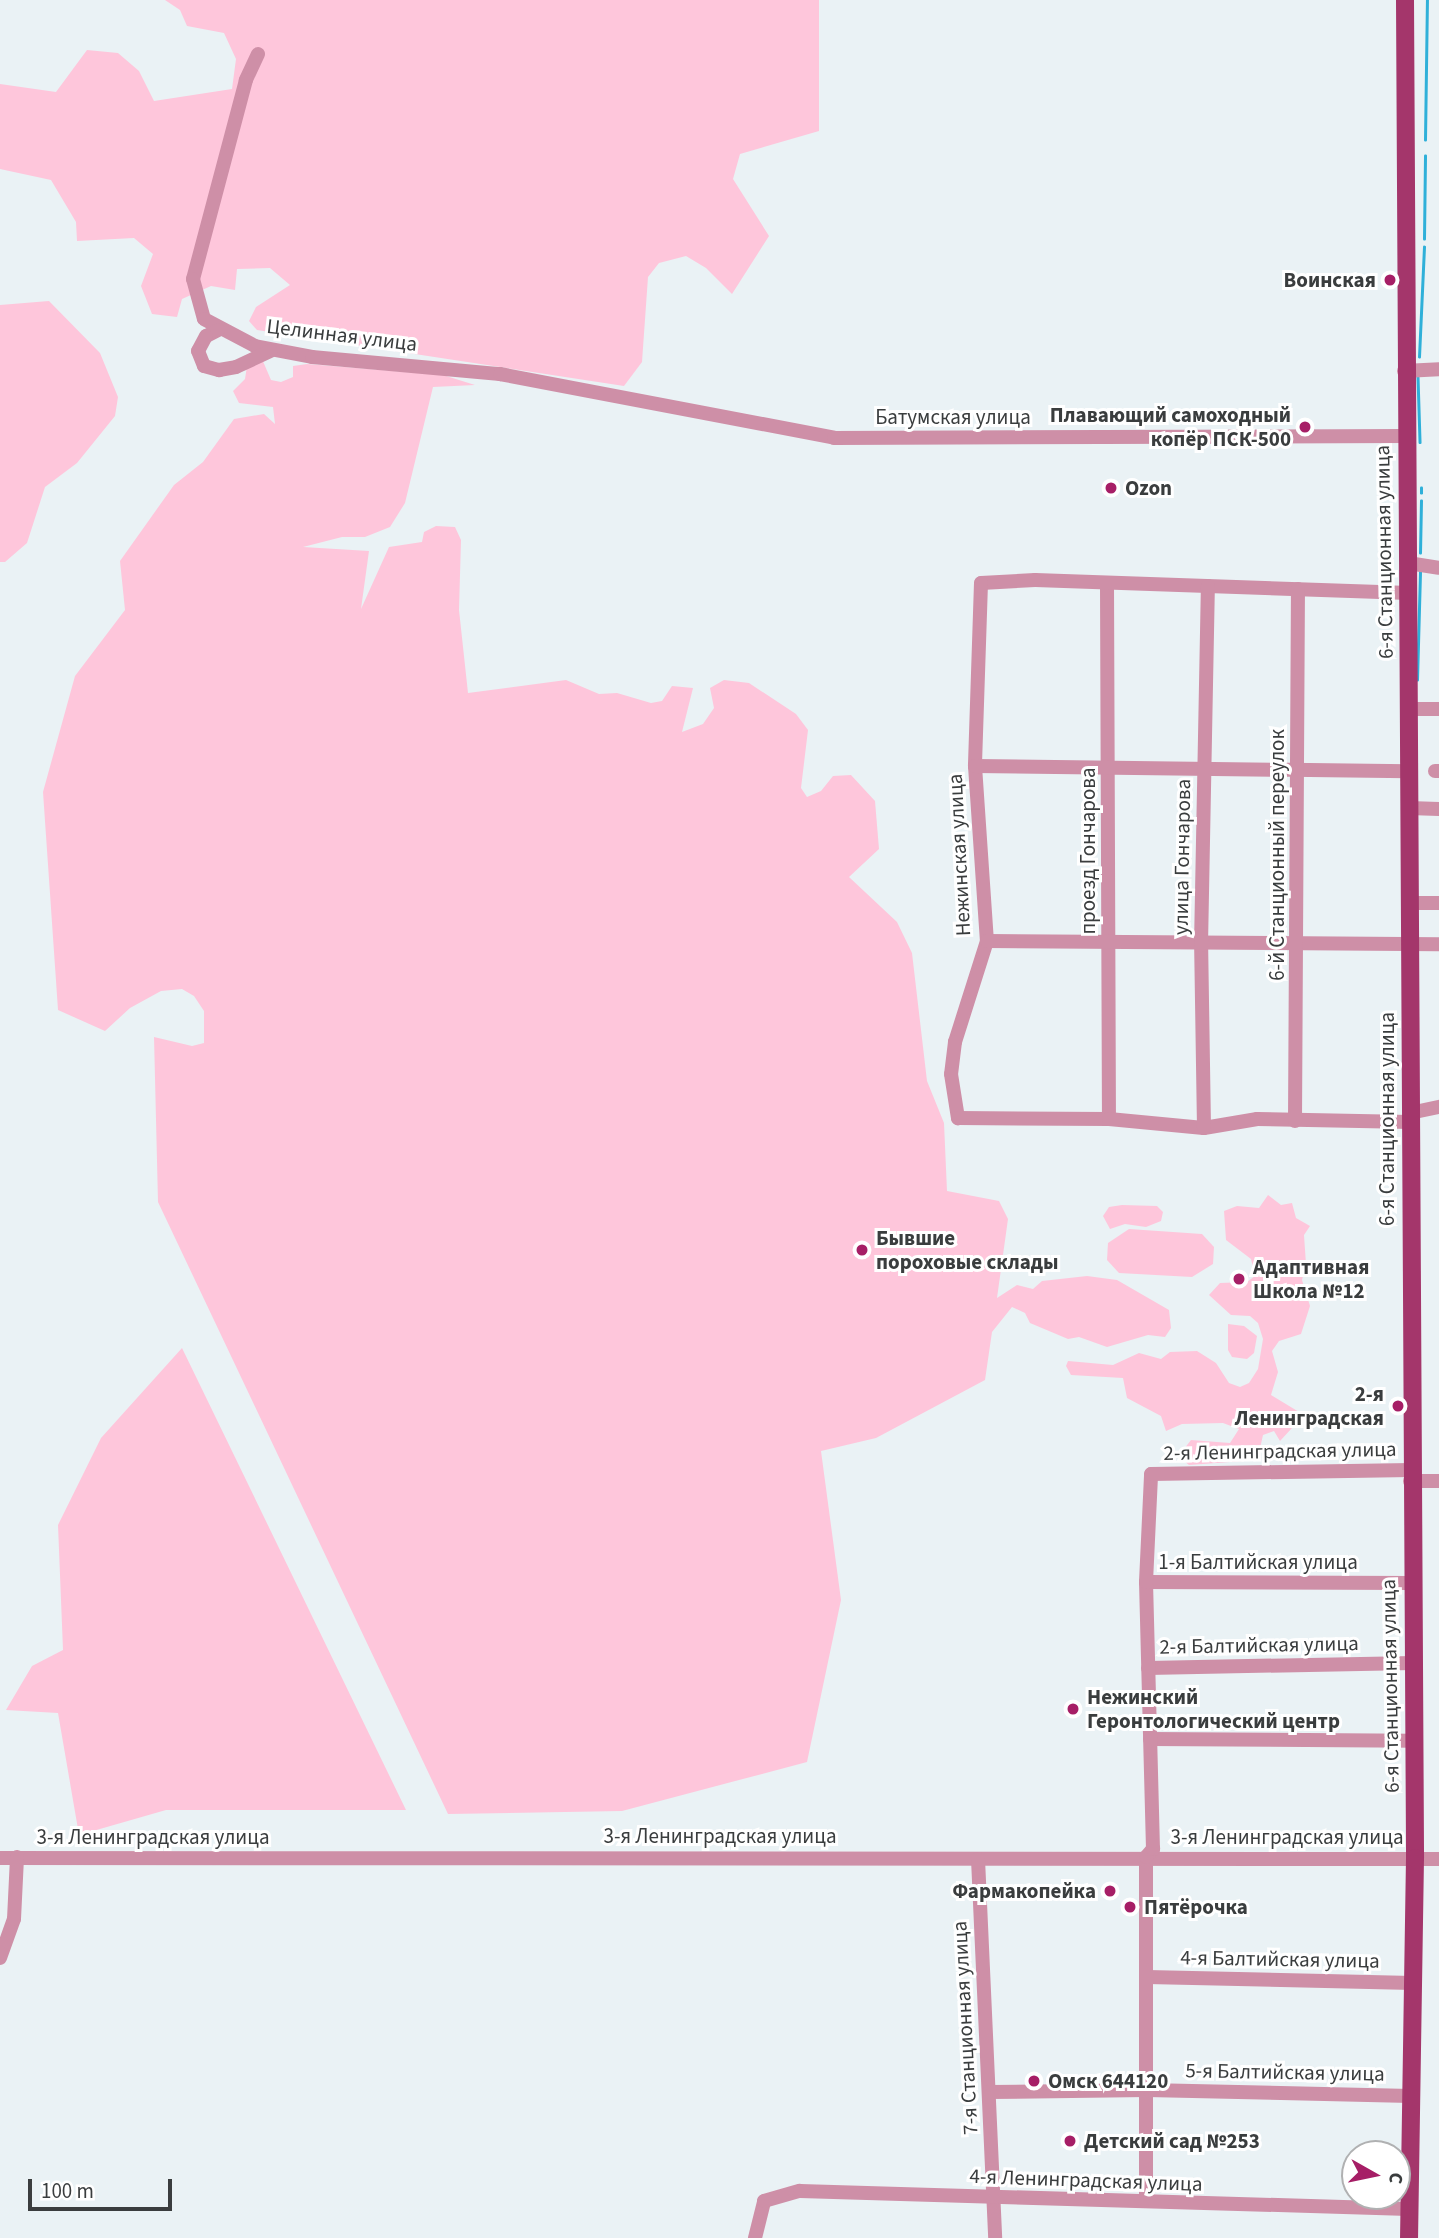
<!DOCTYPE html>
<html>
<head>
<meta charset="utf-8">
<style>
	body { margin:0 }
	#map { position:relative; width:1439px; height:2238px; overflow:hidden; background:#eaf2f5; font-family:"Source Sans 3",sans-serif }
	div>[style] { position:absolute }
	.green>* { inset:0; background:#fec6db }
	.stream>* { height:2.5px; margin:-1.25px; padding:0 1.25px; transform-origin:1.25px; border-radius:1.25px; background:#2fb0d9 }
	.minor>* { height:14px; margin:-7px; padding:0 7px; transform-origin:7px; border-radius:7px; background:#ce8fa7 }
	.major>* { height:18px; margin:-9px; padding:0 9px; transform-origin:9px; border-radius:9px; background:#a4366b }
	.dots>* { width:19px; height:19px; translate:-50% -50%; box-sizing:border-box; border:4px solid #fff; border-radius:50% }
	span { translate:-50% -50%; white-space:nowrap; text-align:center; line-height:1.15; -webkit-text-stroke:6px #fff; paint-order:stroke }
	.poi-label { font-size:21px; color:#3a3d3e; font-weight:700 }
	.right { translate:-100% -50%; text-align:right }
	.left { translate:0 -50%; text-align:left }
	.street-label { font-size:21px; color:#3a3d3e }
	.north { position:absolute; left:1341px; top:2140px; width:70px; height:70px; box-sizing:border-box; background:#fff; border:2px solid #b0b1b2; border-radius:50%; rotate:99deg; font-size:19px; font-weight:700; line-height:28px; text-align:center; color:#3a3d3e }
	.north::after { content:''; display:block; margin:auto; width:24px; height:32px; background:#a61e66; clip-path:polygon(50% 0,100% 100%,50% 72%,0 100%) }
	.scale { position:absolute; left:28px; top:2179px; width:144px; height:32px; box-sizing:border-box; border:4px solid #3a3d3e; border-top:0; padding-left:9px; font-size:21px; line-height:24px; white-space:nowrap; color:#3a3d3e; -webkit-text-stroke:5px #fff; paint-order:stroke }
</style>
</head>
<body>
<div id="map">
	<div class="green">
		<div style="clip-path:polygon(165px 0,819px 0,819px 131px,740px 154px,733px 179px,769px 236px,732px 294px,706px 268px,686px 256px,659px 263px,648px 277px,642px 362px,624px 386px,257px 330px,249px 321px,256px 307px,290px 285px,270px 268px,237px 269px,235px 290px,211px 286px,182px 299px,177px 317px,152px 314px,141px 286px,153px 254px,134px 238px,77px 241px,76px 222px,51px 180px,0 169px,0 84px,56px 92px,87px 50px,118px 53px,139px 71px,154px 101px,232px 89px,236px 59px,224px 33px,187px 26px,180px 10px)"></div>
		<div style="clip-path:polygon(49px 301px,100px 353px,118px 397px,115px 416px,77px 463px,45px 487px,27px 543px,5px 562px,0 562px,0 305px)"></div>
		<div style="clip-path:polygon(262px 359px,271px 380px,281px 382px,293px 377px,293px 366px,307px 364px,443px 375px,475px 385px,433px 387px,405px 503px,390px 527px,365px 537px,342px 537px,303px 547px,369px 551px,361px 609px,389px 547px,422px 542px,424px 532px,436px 526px,455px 527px,461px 540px,459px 610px,468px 693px,566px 680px,599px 694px,617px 693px,651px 703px,662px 701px,672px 686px,693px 688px,682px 732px,703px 724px,714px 708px,710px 688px,724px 680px,749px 683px,796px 714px,808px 730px,801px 788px,807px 797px,821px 791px,833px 776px,851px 775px,875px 801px,879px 849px,849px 877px,897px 922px,912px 953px,927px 1081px,944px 1123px,947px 1191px,999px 1201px,1008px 1219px,997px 1298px,1017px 1285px,1033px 1289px,1042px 1281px,1087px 1276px,1117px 1280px,1169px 1310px,1171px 1328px,1165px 1337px,1148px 1335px,1107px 1347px,1079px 1337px,1068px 1339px,1030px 1323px,1025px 1313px,1012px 1307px,992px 1332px,985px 1380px,876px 1438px,821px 1451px,841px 1600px,807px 1762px,622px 1811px,448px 1814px,158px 1202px,154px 1037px,192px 1046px,204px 1043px,204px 1011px,194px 996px,182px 989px,161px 991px,130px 1008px,105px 1031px,58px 1010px,43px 792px,75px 676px,125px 610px,120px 561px,174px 485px,203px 462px,234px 419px,264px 414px,275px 424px,273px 407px,239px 403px,233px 391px,245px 379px,247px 366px)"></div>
		<div style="clip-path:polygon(1268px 1195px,1281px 1205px,1292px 1203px,1296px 1218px,1310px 1226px,1304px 1235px,1306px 1264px,1302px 1280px,1310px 1306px,1301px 1334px,1279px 1341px,1272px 1351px,1278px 1372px,1271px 1395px,1304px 1415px,1280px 1441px,1274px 1431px,1263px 1435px,1259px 1453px,1243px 1461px,1189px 1465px,1184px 1461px,1184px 1449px,1191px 1440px,1230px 1443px,1239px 1429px,1223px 1423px,1182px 1424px,1166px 1431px,1161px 1416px,1127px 1398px,1123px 1378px,1071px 1375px,1066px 1366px,1068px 1361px,1113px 1365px,1139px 1353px,1161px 1359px,1170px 1352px,1197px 1351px,1216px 1363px,1229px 1383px,1240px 1387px,1249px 1383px,1258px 1369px,1263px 1339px,1258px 1323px,1250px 1316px,1231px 1315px,1209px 1295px,1220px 1283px,1247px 1282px,1255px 1276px,1251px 1259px,1226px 1240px,1224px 1211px,1237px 1206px,1259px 1208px)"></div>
		<div style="clip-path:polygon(1122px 1205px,1157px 1206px,1163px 1212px,1161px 1221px,1146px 1227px,1125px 1224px,1110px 1229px,1103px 1216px,1109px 1207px)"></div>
		<div style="clip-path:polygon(1129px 1229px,1202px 1234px,1214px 1247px,1213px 1264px,1192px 1277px,1119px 1273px,1107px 1260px,1108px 1243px)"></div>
		<div style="clip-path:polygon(1228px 1324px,1244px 1326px,1257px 1336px,1254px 1353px,1247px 1359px,1232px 1357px,1228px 1350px)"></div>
		<div style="clip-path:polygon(182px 1348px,406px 1810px,166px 1810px,79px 1835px,58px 1713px,6px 1710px,32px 1666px,63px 1650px,58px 1525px,101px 1438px)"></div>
	</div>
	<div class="stream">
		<div style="left:1425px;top:140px;width:140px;rotate:-89.2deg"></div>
		<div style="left:1424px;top:239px;width:83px;rotate:-89.3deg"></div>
		<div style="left:1419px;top:357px;width:110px;rotate:-87.4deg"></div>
		<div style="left:1418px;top:377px;width:65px;rotate:88.2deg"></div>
		<div style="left:1421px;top:493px;width:5px;rotate:-90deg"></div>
		<div style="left:1420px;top:553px;width:52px;rotate:-88.9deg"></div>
		<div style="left:1417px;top:680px;width:108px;rotate:-88.4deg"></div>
	</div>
	<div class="minor">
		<div style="left:258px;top:54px;width:29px;rotate:115deg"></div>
		<div style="left:246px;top:80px;width:206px;rotate:104.9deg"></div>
		<div style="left:193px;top:279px;width:41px;rotate:74.6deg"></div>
		<div style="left:204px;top:319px;width:58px;rotate:27.9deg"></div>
		<div style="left:255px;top:346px;width:58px;rotate:10.9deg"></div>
		<div style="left:312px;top:357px;width:189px;rotate:5.2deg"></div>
		<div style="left:500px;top:374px;width:340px;rotate:10.8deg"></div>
		<div style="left:834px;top:438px;width:572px;rotate:-0.2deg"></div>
		<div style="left:218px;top:330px;width:13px;rotate:153deg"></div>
		<div style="left:206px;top:336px;width:17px;rotate:118deg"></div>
		<div style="left:198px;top:351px;width:16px;rotate:68deg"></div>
		<div style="left:204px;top:366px;width:16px;rotate:15deg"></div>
		<div style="left:219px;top:370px;width:17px;rotate:-10deg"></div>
		<div style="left:236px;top:367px;width:38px;rotate:-25deg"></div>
		<div style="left:1404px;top:371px;width:35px;rotate:-3deg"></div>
		<div style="left:1408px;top:563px;width:31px;rotate:9deg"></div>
		<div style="left:1107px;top:584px;width:535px;rotate:89.79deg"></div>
		<div style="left:1409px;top:593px;width:374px;rotate:-178deg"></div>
		<div style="left:1035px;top:580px;width:54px;rotate:176.8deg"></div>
		<div style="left:981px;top:583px;width:183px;rotate:91.9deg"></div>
		<div style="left:975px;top:766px;width:175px;rotate:86.1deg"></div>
		<div style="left:987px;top:941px;width:106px;rotate:107.6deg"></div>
		<div style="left:955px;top:1042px;width:32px;rotate:97deg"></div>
		<div style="left:951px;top:1074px;width:45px;rotate:81deg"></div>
		<div style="left:958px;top:1118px;width:151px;rotate:0.4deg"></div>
		<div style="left:1109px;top:1119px;width:95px;rotate:5.4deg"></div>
		<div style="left:1204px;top:1128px;width:54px;rotate:-9.6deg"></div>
		<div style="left:1257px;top:1119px;width:153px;rotate:1.1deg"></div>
		<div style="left:1409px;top:709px;width:30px"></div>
		<div style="left:975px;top:766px;width:434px;rotate:0.7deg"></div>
		<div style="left:1435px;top:771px;width:4px"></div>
		<div style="left:1409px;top:808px;width:30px;rotate:2deg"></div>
		<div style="left:1409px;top:903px;width:30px"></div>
		<div style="left:987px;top:941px;width:452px;rotate:0.4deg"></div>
		<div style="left:1410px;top:1113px;width:30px;rotate:-12deg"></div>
		<div style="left:1295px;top:1121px;width:532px;rotate:-89.68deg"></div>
		<div style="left:1204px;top:1128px;width:183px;rotate:-90.9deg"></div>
		<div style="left:1201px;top:945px;width:359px;rotate:-88.9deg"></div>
		<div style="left:1410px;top:1481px;width:29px"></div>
		<div style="left:1146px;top:1582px;width:266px;rotate:0.2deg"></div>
		<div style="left:1148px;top:1668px;width:265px;rotate:-1.1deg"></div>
		<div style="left:1150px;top:1739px;width:263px;rotate:0.4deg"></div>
		<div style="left:0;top:1858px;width:1439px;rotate:0.04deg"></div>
		<div style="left:978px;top:1859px;width:379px;rotate:87.4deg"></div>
		<div style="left:0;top:1958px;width:41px;rotate:-70.3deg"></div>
		<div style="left:14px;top:1919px;width:62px;rotate:-87.2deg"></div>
		<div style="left:1147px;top:1977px;width:266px;rotate:1.3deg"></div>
		<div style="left:989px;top:2092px;width:158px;rotate:-0.7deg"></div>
		<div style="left:1147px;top:2090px;width:264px;rotate:1.3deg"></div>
		<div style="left:1146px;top:2201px;width:344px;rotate:-90deg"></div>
		<div style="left:1146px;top:1857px;width:11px;rotate:-49deg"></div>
		<div style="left:1153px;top:1849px;width:267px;rotate:-91.5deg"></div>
		<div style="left:1146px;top:1582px;width:108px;rotate:-87.3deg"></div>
		<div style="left:1151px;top:1474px;width:260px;rotate:-0.9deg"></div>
		<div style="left:755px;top:2238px;width:38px;rotate:-76deg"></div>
		<div style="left:764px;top:2201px;width:37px;rotate:-16deg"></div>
		<div style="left:800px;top:2191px;width:609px;rotate:1.69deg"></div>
	</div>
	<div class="major">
		<div style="left:1405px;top:0;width:1858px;rotate:89.69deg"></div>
		<div style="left:1415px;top:1858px;width:380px;rotate:90.9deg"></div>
	</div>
	<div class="dots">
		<div style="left:1390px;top:280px;background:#a61e66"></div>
		<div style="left:1305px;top:427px;background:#a61e66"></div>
		<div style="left:1111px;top:488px;background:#a61e66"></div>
		<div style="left:862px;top:1250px;background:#a61e66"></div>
		<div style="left:1239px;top:1279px;background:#a61e66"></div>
		<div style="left:1398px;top:1406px;background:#a61e66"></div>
		<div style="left:1073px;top:1709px;background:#a61e66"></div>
		<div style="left:1110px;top:1891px;background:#a61e66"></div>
		<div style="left:1130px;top:1907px;background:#a61e66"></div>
		<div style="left:1034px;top:2081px;background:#a61e66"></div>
		<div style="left:1070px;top:2141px;background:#a61e66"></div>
	</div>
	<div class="poi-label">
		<span class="right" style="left:1376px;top:280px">Воинская</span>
		<span class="right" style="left:1291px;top:427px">Плавающий самоходный<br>копёр ПСК-500</span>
		<span class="left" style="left:1125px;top:488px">Ozon</span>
		<span class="left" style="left:876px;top:1250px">Бывшие<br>пороховые склады</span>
		<span class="left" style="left:1253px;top:1279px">Адаптивная<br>Школа №12</span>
		<span class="right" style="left:1384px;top:1406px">2-я<br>Ленинградская</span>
		<span class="left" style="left:1087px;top:1709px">Нежинский<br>Геронтологический центр</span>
		<span class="right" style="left:1096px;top:1891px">Фармакопейка</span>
		<span class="left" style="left:1144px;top:1907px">Пятёрочка</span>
		<span class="left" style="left:1048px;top:2081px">Омск 644120</span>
		<span class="left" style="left:1084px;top:2141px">Детский сад №253</span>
	</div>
	<div class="street-label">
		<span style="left:342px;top:335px;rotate:7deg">Целинная улица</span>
		<span style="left:953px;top:417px">Батумская улица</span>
		<span style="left:1384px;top:552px;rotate:-91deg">6-я Станционная улица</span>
		<span style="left:1088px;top:851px;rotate:-90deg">проезд Гончарова</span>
		<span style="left:959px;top:855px;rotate:-93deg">Нежинская улица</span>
		<span style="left:1277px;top:855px;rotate:-90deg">6-й Станционный переулок</span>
		<span style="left:1182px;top:857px;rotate:-89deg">улица Гончарова</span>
		<span style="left:1387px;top:1119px;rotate:-90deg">6-я Станционная улица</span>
		<span style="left:1280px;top:1451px;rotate:-1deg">2-я Ленинградская улица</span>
		<span style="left:1258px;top:1562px">1-я Балтийская улица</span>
		<span style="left:1259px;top:1645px;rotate:-1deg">2-я Балтийская улица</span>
		<span style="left:1390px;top:1686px;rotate:-91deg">6-я Станционная улица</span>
		<span style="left:720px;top:1836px">3-я Ленинградская улица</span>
		<span style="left:153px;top:1837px">3-я Ленинградская улица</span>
		<span style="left:1287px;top:1837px">3-я Ленинградская улица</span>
		<span style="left:1280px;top:1959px;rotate:1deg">4-я Балтийская улица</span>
		<span style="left:965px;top:2028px;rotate:-93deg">7-я Станционная улица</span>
		<span style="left:1285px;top:2072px;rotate:1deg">5-я Балтийская улица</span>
		<span style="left:1086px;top:2180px;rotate:2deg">4-я Ленинградская улица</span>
	</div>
	<div class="north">С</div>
	<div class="scale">100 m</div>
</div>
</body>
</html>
